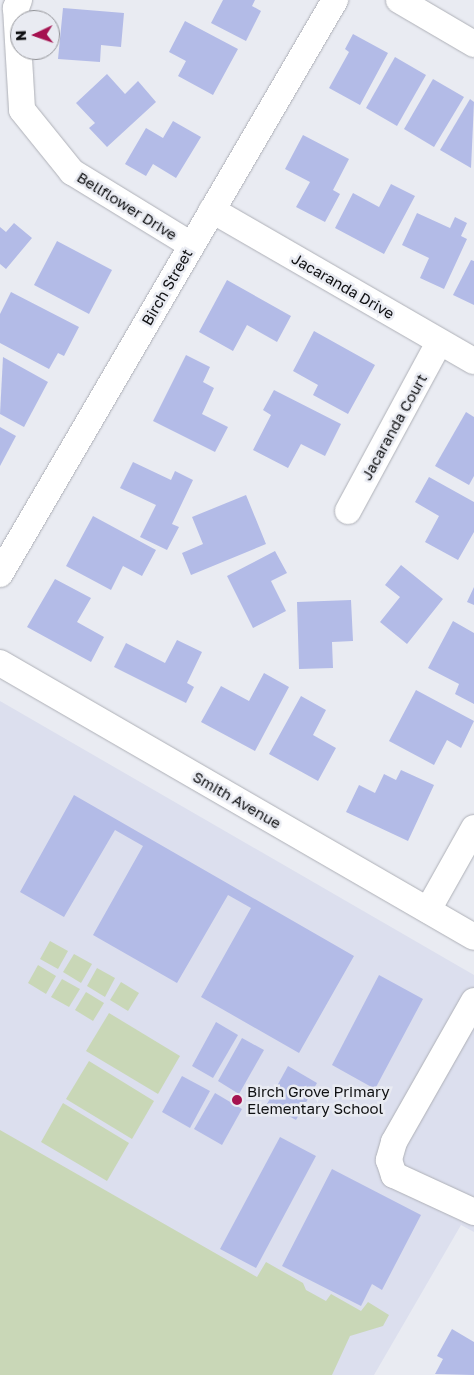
<!DOCTYPE html>
<html>
<head>
<meta charset="utf-8">
<style>
	body { margin:0 }
	#map { position:relative; width:474px; height:1375px; overflow:hidden; background:#e9ebf2; font-family:"Golos Text",sans-serif }
	div>[style] { position:absolute }
	.built>* { inset:0; background:#dcdfee }
	.green>* { inset:0; background:#c9d7b7 }
	.building>* { inset:0; background:#b3bbe7 }
	.roads { filter:drop-shadow(0 0 1px #aeb0b7) drop-shadow(0 0 1px #aeb0b7) }
	.minor>* { height:26px; margin:-13px; padding:0 13px; transform-origin:13px; border-radius:13px; background:#fff }
	.dots>* { width:14px; height:14px; translate:-50% -50%; box-sizing:border-box; border:2px solid #e9ebf2; border-radius:50% }
	span { translate:-50% -50%; white-space:nowrap; text-align:center; line-height:1.15; -webkit-text-stroke:5px #e9ebf2; paint-order:stroke }
	.street-label { font-size:15px; color:#0f1012 }
	.poi-label { font-size:15px; color:#0f1012 }
	.left { translate:0 -50%; text-align:left }
	.north { position:absolute; left:10px; top:10px; width:50px; height:50px; box-sizing:border-box; background:#e9ebf2; border:1px solid #929398; border-radius:50%; rotate:267deg; font-size:14px; font-weight:700; line-height:20px; text-align:center; color:#0f1012 }
	.north::after { content:''; display:block; margin:auto; width:18px; height:22px; background:#a51250; clip-path:polygon(50% 0,100% 100%,50% 72%,0 100%) }
</style>
</head>
<body>
<div id="map">
	<div class="built">
		<div style="clip-path:polygon(0 701px,474px 975px,474px 1232px,461px 1225px,374px 1375px,0 1375px)"></div>
	</div>
	<div class="green">
		<div style="clip-path:polygon(50px 941px,68px 951px,58px 969px,40px 959px)"></div>
		<div style="clip-path:polygon(74px 954px,92px 964px,81px 983px,63px 972px)"></div>
		<div style="clip-path:polygon(38px 965px,56px 976px,46px 994px,28px 983px)"></div>
		<div style="clip-path:polygon(97px 968px,115px 978px,105px 997px,87px 986px)"></div>
		<div style="clip-path:polygon(62px 979px,80px 989px,69px 1007px,51px 997px)"></div>
		<div style="clip-path:polygon(121px 982px,139px 993px,128px 1011px,110px 1000px)"></div>
		<div style="clip-path:polygon(86px 992px,104px 1003px,93px 1021px,75px 1010px)"></div>
		<div style="clip-path:polygon(109px 1013px,180px 1056px,158px 1094px,86px 1051px)"></div>
		<div style="clip-path:polygon(89px 1061px,154px 1101px,132px 1139px,66px 1099px)"></div>
		<div style="clip-path:polygon(63px 1103px,129px 1143px,107px 1181px,41px 1142px)"></div>
		<div style="clip-path:polygon(0 1130px,257px 1277px,266px 1262px,303px 1283px,306px 1290px,326px 1301px,331px 1294px,361px 1311px,368px 1302px,389px 1315px,383px 1326px,350px 1336px,332px 1375px,0 1375px)"></div>
	</div>
	<div class="building">
		<div style="clip-path:polygon(223px 0,255px 0,252px 6px,261px 11px,246px 41px,211px 23px)"></div>
		<div style="clip-path:polygon(63px 8px,124px 13px,121px 47px,101px 45px,100px 62px,58px 59px)"></div>
		<div style="clip-path:polygon(185px 21px,238px 49px,213px 95px,178px 76px,186px 61px,169px 52px)"></div>
		<div style="clip-path:polygon(353px 34px,388px 53px,360px 105px,329px 88px,349px 52px,345px 49px)"></div>
		<div style="clip-path:polygon(395px 57px,426px 75px,397px 126px,366px 108px)"></div>
		<div style="clip-path:polygon(107px 74px,125px 94px,138px 81px,156px 102px,107px 147px,89px 128px,95px 123px,76px 103px)"></div>
		<div style="clip-path:polygon(433px 79px,464px 97px,434px 147px,404px 129px)"></div>
		<div style="clip-path:polygon(470px 99px,474px 102px,471px 168px,440px 150px)"></div>
		<div style="clip-path:polygon(173px 121px,201px 137px,176px 178px,153px 164px,146px 176px,125px 164px,146px 128px,163px 138px)"></div>
		<div style="clip-path:polygon(303px 135px,349px 159px,333px 190px,340px 194px,325px 222px,296px 207px,310px 182px,285px 169px)"></div>
		<div style="clip-path:polygon(391px 184px,415px 196px,384px 254px,335px 228px,353px 193px,379px 207px)"></div>
		<div style="clip-path:polygon(417px 213px,450px 228px,455px 217px,467px 223px,461px 236px,467px 239px,444px 289px,420px 278px,429px 258px,402px 245px)"></div>
		<div style="clip-path:polygon(14px 223px,32px 238px,6px 269px,0 264px,0 227px,6px 232px)"></div>
		<div style="clip-path:polygon(57px 241px,112px 270px,89px 314px,34px 285px)"></div>
		<div style="clip-path:polygon(471px 260px,474px 261px,474px 305px,453px 295px)"></div>
		<div style="clip-path:polygon(227px 280px,291px 316px,277px 342px,247px 325px,233px 351px,199px 332px)"></div>
		<div style="clip-path:polygon(11px 292px,79px 327px,64px 356px,58px 353px,49px 369px,0 343px,0 314px)"></div>
		<div style="clip-path:polygon(314px 331px,375px 365px,348px 414px,313px 395px,318px 385px,293px 371px)"></div>
		<div style="clip-path:polygon(186px 355px,210px 367px,203px 382px,214px 388px,202px 414px,228px 427px,215px 452px,153px 421px)"></div>
		<div style="clip-path:polygon(3px 357px,48px 382px,24px 427px,0 414px)"></div>
		<div style="clip-path:polygon(274px 390px,341px 424px,325px 456px,301px 444px,288px 468px,253px 450px,271px 415px,263px 410px)"></div>
		<div style="clip-path:polygon(466px 412px,474px 417px,474px 476px,469px 485px,435px 466px)"></div>
		<div style="clip-path:polygon(0 427px,16px 436px,0 466px)"></div>
		<div style="clip-path:polygon(133px 462px,171px 480px,175px 471px,193px 480px,172px 524px,179px 527px,167px 550px,140px 537px,156px 505px,120px 488px)"></div>
		<div style="clip-path:polygon(429px 477px,474px 502px,474px 532px,458px 560px,425px 542px,439px 516px,415px 502px)"></div>
		<div style="clip-path:polygon(246px 495px,266px 544px,191px 575px,182px 553px,203px 544px,192px 517px)"></div>
		<div style="clip-path:polygon(93px 516px,156px 550px,142px 576px,123px 566px,111px 590px,66px 566px)"></div>
		<div style="clip-path:polygon(275px 551px,287px 573px,271px 581px,286px 611px,253px 628px,227px 576px)"></div>
		<div style="clip-path:polygon(401px 565px,443px 599px,407px 644px,380px 622px,400px 597px,385px 585px)"></div>
		<div style="clip-path:polygon(55px 579px,91px 598px,77px 622px,104px 637px,91px 662px,27px 627px)"></div>
		<div style="clip-path:polygon(474px 587px,474px 605px,467px 602px)"></div>
		<div style="clip-path:polygon(351px 600px,353px 641px,332px 642px,333px 668px,299px 669px,297px 602px)"></div>
		<div style="clip-path:polygon(453px 621px,474px 633px,474px 704px,455px 694px,459px 684px,428px 668px)"></div>
		<div style="clip-path:polygon(177px 640px,202px 652px,187px 683px,194px 687px,186px 703px,114px 667px,126px 643px,165px 663px)"></div>
		<div style="clip-path:polygon(264px 673px,289px 687px,255px 751px,201px 722px,221px 686px,249px 701px)"></div>
		<div style="clip-path:polygon(416px 690px,474px 721px,461px 748px,447px 740px,434px 765px,389px 741px)"></div>
		<div style="clip-path:polygon(301px 696px,326px 710px,313px 735px,336px 748px,318px 781px,269px 754px)"></div>
		<div style="clip-path:polygon(401px 770px,434px 785px,408px 841px,346px 812px,359px 785px,375px 793px,384px 774px,396px 780px)"></div>
		<div style="clip-path:polygon(74px 795px,354px 956px,299px 1053px,201px 997px,251px 908px,228px 895px,177px 983px,93px 935px,143px 846px,115px 830px,64px 917px,20px 892px)"></div>
		<div style="clip-path:polygon(379px 975px,423px 999px,375px 1089px,332px 1065px)"></div>
		<div style="clip-path:polygon(216px 1022px,238px 1035px,213px 1078px,192px 1066px)"></div>
		<div style="clip-path:polygon(242px 1038px,264px 1050px,239px 1094px,218px 1081px)"></div>
		<div style="clip-path:polygon(288px 1066px,317px 1083px,296px 1120px,267px 1104px)"></div>
		<div style="clip-path:polygon(182px 1076px,210px 1091px,190px 1128px,162px 1112px)"></div>
		<div style="clip-path:polygon(215px 1093px,242px 1109px,222px 1145px,194px 1129px)"></div>
		<div style="clip-path:polygon(280px 1137px,316px 1156px,256px 1268px,220px 1249px)"></div>
		<div style="clip-path:polygon(332px 1169px,421px 1215px,382px 1290px,372px 1284px,361px 1306px,282px 1266px)"></div>
		<div style="clip-path:polygon(452px 1329px,474px 1342px,474px 1375px,435px 1374px,443px 1359px,437px 1356px)"></div>
	</div>
	<div class="roads">
		<div class="minor">
			<div style="left:19px;top:0;width:9px;rotate:111deg"></div>
			<div style="left:16px;top:8px;width:102px;rotate:86.6deg"></div>
			<div style="left:22px;top:110px;width:80px;rotate:51.1deg"></div>
			<div style="left:72px;top:172px;width:140px;rotate:31.5deg"></div>
			<div style="left:399px;top:0;width:87px;rotate:30.4deg"></div>
			<div style="left:212px;top:210px;width:302px;rotate:30deg"></div>
			<div style="left:348px;top:511px;width:191px;rotate:-61.6deg"></div>
			<div style="left:0;top:574px;width:665px;rotate:-59.73deg"></div>
			<div style="left:0;top:663px;width:547px;rotate:30.03deg"></div>
			<div style="left:428px;top:910px;width:94px;rotate:-60.7deg"></div>
			<div style="left:474px;top:1001px;width:162px;rotate:119.6deg"></div>
			<div style="left:394px;top:1142px;width:19px;rotate:106deg"></div>
			<div style="left:389px;top:1160px;width:16px;rotate:72deg"></div>
			<div style="left:394px;top:1175px;width:88px;rotate:24.8deg"></div>
		</div>
	</div>
	<div class="dots">
		<div style="left:237px;top:1100px;background:#a51250"></div>
	</div>
	<div class="street-label">
		<span style="left:127px;top:206px;rotate:32deg">Bellflower Drive</span>
		<span style="left:343px;top:286px;rotate:30deg">Jacaranda Drive</span>
		<span style="left:167px;top:287px;rotate:-60deg">Birch Street</span>
		<span style="left:394px;top:427px;rotate:-61deg">Jacaranda Court</span>
		<span style="left:237px;top:800px;rotate:30deg">Smith Avenue</span>
	</div>
	<div class="poi-label">
		<span class="left" style="left:247px;top:1100px">Birch Grove Primary<br>Elementary School</span>
	</div>
	<div class="north">N</div>
</div>
</body>
</html>
